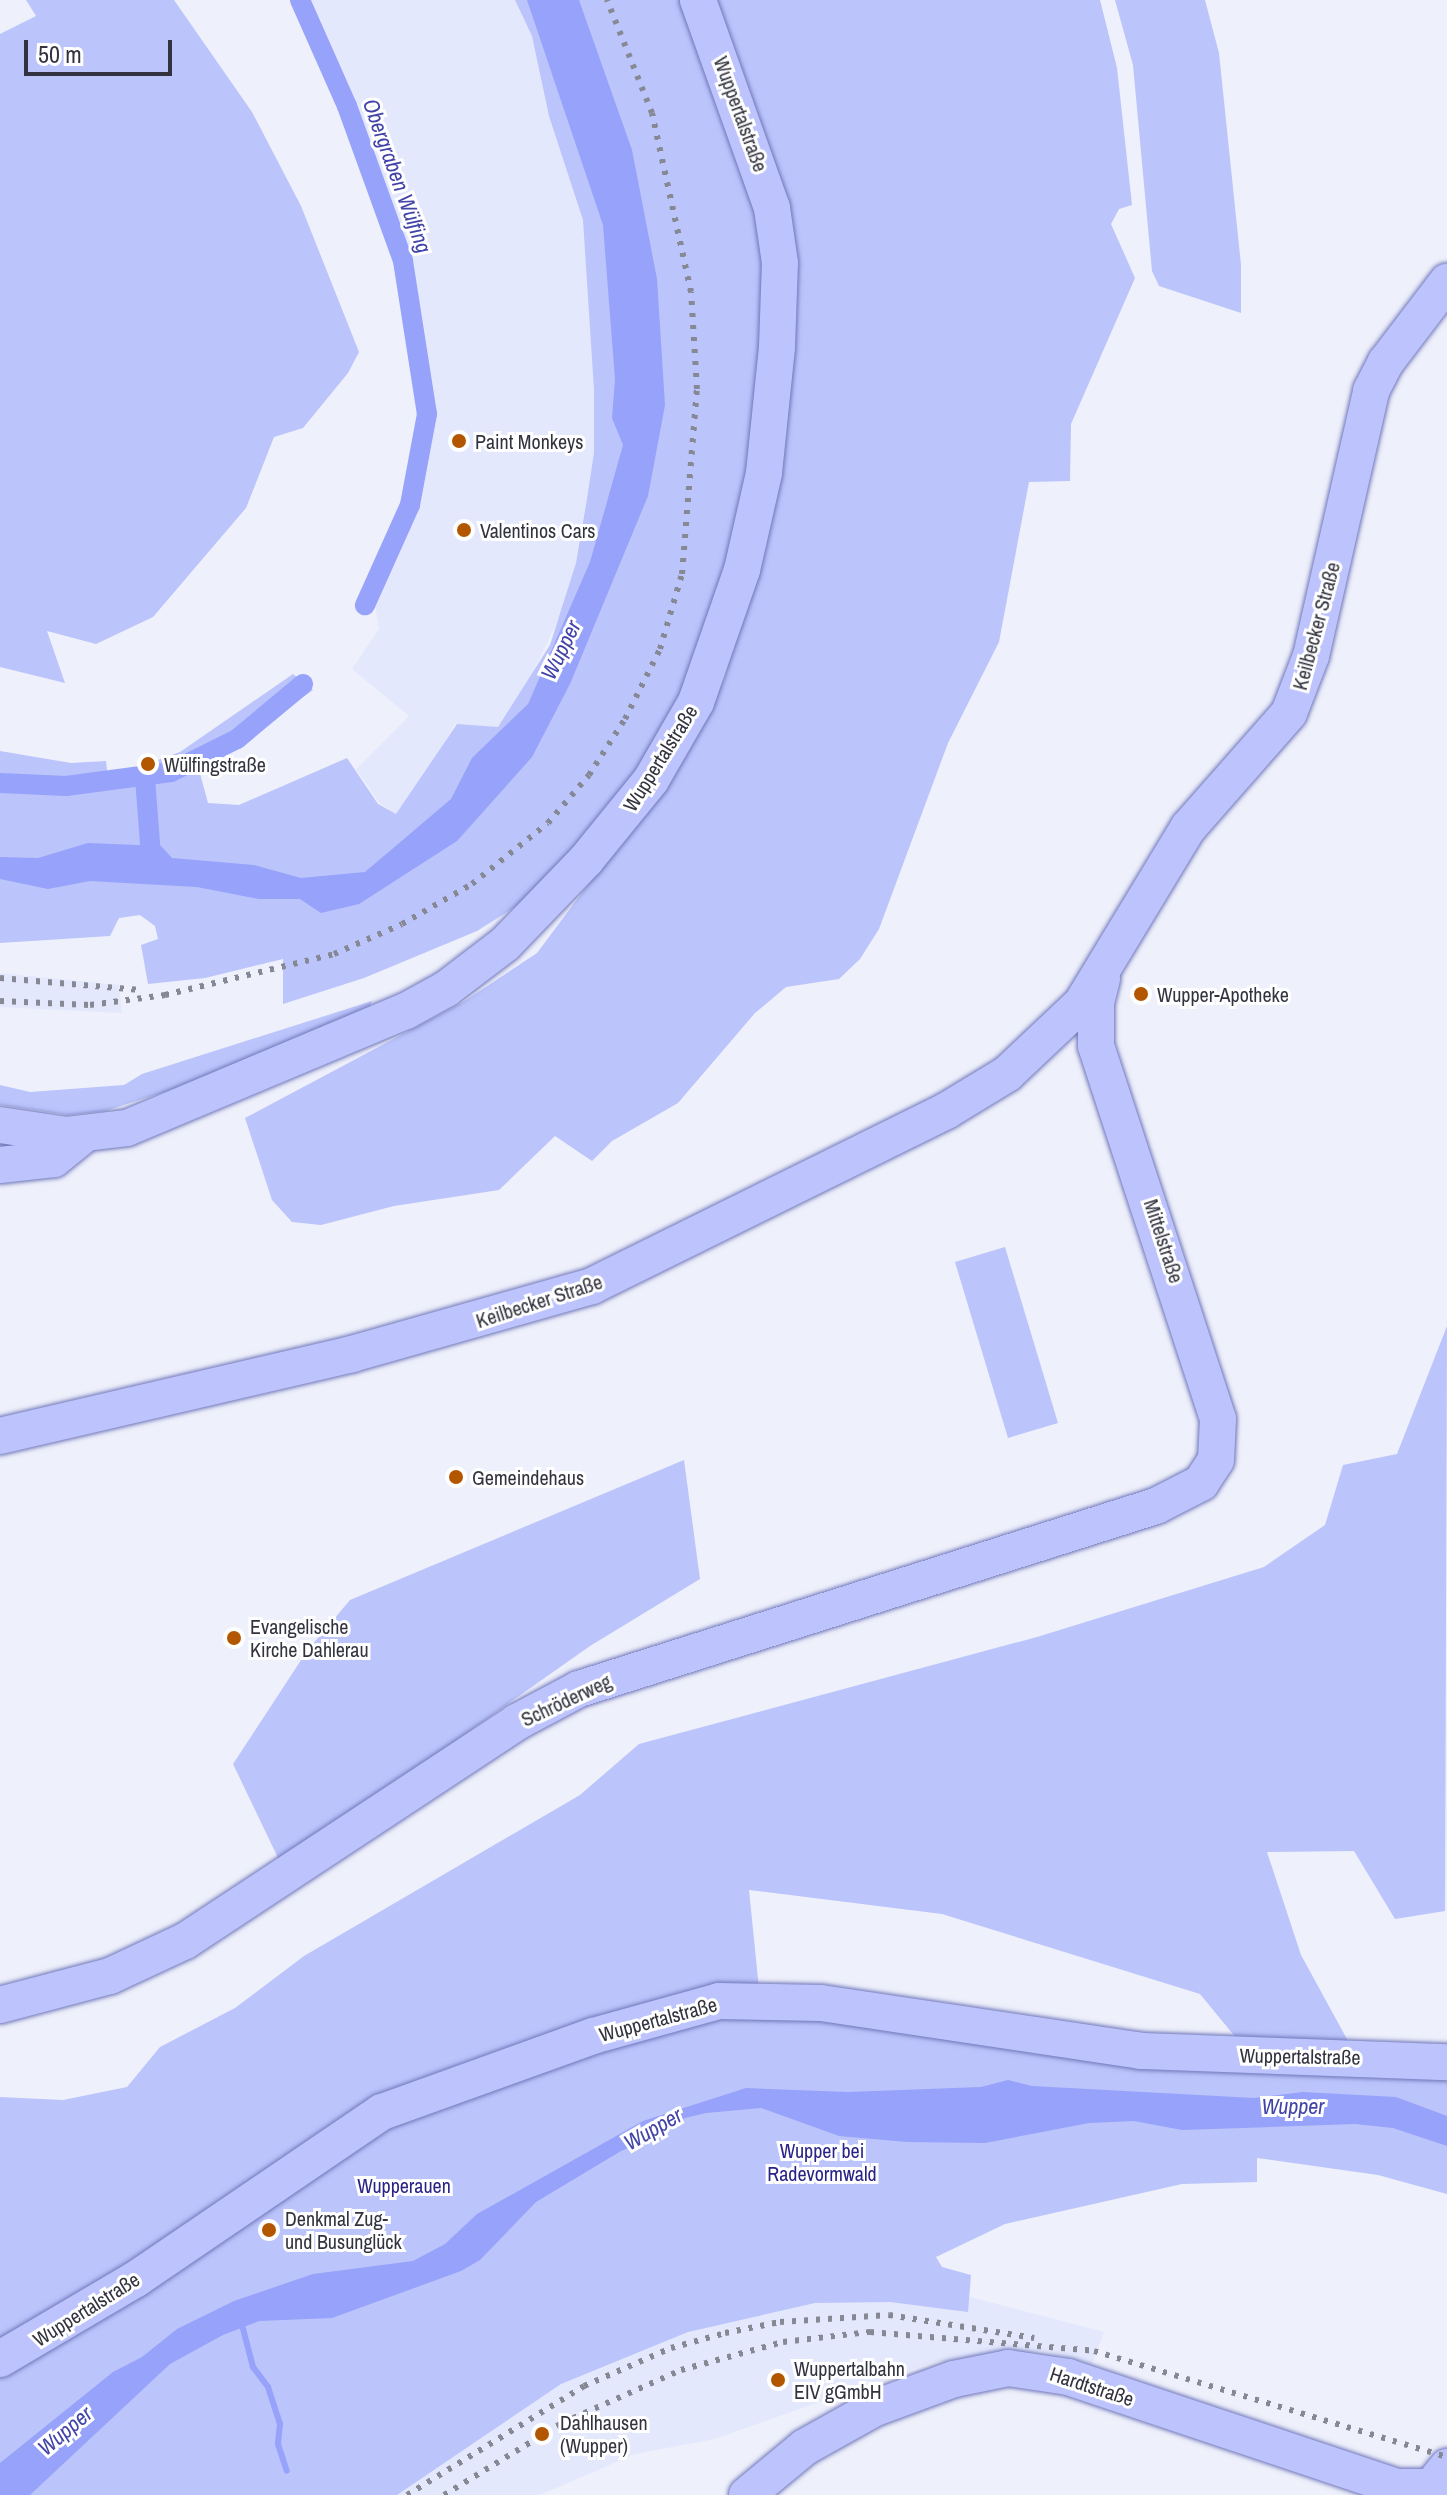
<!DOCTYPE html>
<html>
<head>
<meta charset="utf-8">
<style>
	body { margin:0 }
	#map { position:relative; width:1447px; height:2495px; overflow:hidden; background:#eef0fb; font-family:"Archivo Narrow",sans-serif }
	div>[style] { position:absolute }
	.built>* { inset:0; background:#e4e8fd }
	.green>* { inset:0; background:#bbc4fb }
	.water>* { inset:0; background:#97a2fa }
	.stream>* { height:6px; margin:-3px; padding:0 3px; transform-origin:3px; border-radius:3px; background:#97a2fa }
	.canal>* { height:20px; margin:-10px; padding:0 10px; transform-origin:10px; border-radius:10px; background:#97a2fa }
	.roads { filter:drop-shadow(0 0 2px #7077ba) drop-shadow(0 0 2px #7077ba) }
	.major>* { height:36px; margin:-18px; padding:0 18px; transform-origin:18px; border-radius:18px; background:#bdc4fd }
	.rail>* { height:6px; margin-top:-3px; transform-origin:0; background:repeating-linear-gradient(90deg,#868893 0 4px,transparent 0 12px) }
	.dots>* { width:22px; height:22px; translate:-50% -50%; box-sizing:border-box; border:4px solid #fff; border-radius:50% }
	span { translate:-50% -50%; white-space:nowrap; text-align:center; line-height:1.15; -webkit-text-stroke:6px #fff; paint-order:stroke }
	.street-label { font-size:20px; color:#32333e }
	.poi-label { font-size:20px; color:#32333e }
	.left { translate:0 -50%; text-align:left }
	.park-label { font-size:20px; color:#2a2386 }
	.water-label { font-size:22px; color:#4344a8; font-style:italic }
	.scale { position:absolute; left:24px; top:40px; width:148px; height:36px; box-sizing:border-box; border:4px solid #32333e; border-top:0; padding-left:10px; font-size:24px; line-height:28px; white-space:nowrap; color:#32333e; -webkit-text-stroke:6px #fff; paint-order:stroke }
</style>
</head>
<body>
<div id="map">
	<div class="built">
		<div style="clip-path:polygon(304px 0,522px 0,591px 242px,611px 380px,587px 560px,506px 728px,455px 724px,425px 777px,396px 814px,380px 804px,356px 769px,409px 716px,352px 669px,379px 629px,373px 592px,406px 490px,420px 424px,393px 251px,346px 84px)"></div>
		<div style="clip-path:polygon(0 973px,119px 985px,122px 1013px,0 1007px)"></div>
		<div style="clip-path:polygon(935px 2288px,1104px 2332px,1092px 2364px,1042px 2351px,1008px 2353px,988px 2371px,961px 2359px,932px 2362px,715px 2439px,635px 2454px,540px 2495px,347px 2495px,674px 2310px)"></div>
	</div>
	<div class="green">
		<div style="clip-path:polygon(26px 0,174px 0,252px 112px,301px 206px,359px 352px,348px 373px,303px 428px,274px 437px,246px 508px,153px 617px,96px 644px,47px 631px,65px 683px,0 667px,0 34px,36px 16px)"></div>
		<div style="clip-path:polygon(515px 0,694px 0,770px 260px,749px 490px,692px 687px,645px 768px,531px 897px,477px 931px,364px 978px,283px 1004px,283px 959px,205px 978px,148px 984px,141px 945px,158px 939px,155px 926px,140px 915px,119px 918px,110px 936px,0 943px,0 751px,71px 763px,106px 761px,108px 778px,180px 752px,293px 674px,313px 690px,199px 770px,208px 803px,239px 805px,347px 758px,378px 804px,396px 814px,457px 724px,498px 727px,550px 645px,576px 563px,586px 505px,594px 453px,594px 390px,583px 220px,549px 116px,532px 36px)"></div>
		<div style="clip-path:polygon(707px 0,1100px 0,1117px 68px,1132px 205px,1119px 209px,1111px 224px,1135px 278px,1071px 424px,1070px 481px,1029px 482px,999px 642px,948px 743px,879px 929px,860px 959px,839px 979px,786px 987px,755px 1013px,678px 1103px,612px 1141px,592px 1161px,555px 1136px,499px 1190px,394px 1206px,321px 1225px,292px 1222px,272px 1200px,245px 1118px,463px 1002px,537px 953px,676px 767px,725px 677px,769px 506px,787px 351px)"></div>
		<div style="clip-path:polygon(1115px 0,1205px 0,1219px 53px,1241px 265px,1241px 313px,1159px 286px,1152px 271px,1133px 65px)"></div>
		<div style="clip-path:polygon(372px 1001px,365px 1019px,302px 1048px,105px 1111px,68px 1115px,0 1105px,0 1085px,30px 1092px,124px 1085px,142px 1074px)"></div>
		<div style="clip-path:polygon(1005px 1247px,1058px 1423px,1008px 1438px,955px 1262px)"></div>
		<div style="clip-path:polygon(1447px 1326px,1445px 1911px,1395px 1919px,1354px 1851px,1267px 1852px,1301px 1955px,1354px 2052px,1246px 2050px,1200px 1994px,942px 1914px,749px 1890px,759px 1989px,517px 2058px,0 2343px,0 2097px,63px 2100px,127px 2087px,160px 2047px,235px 2008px,304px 1956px,580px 1795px,639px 1744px,1037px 1637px,1264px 1567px,1325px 1525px,1343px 1465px,1397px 1454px)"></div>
		<div style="clip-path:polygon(684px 1460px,700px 1579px,590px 1646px,281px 1864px,233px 1764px,307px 1651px,350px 1600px)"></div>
		<div style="clip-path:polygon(760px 2004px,1447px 2073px,1447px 2194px,1378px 2175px,1257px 2158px,1257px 2182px,1182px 2184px,1005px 2224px,936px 2257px,942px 2267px,971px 2275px,968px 2312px,890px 2302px,815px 2303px,688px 2332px,561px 2384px,397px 2495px,0 2495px,0 2367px,383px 2115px)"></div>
	</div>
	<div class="water">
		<div style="clip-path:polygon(527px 0,579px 0,632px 150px,657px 279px,665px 405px,648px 496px,570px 684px,532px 757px,457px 841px,359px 904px,321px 913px,300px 899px,259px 899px,197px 887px,90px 881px,48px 889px,0 879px,0 857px,38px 858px,88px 843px,161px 846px,172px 858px,254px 865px,301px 878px,365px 872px,451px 799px,472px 758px,528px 704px,590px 562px,623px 445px,612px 418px,615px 379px,603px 225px)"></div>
		<div style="clip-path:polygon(1008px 2080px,1032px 2086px,1254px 2098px,1303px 2092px,1396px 2097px,1447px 2116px,1447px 2146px,1393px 2128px,1355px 2124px,1182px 2130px,1134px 2121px,1089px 2123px,985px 2143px,907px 2142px,839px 2136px,761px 2108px,706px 2113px,685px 2118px,665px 2133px,621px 2151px,536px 2202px,480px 2260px,461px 2271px,332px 2318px,259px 2321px,223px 2335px,170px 2364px,30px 2495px,0 2495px,0 2463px,113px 2372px,142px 2357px,177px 2329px,234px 2301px,313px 2274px,413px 2261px,445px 2244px,477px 2214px,643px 2121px,746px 2088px,848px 2092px,981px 2087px)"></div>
	</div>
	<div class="stream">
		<div style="left:241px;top:2321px;width:48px;rotate:75.4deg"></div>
		<div style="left:253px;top:2367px;width:25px;rotate:53deg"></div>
		<div style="left:268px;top:2387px;width:39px;rotate:72deg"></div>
		<div style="left:280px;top:2424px;width:20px;rotate:96deg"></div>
		<div style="left:278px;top:2444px;width:28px;rotate:72deg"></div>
	</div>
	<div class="canal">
		<div style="left:300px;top:0;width:116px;rotate:66.1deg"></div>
		<div style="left:347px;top:106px;width:165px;rotate:70.1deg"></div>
		<div style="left:403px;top:261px;width:155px;rotate:81.1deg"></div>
		<div style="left:427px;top:414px;width:93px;rotate:100.6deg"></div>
		<div style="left:410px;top:505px;width:110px;rotate:114.2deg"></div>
		<div style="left:145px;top:778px;width:92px;rotate:85.6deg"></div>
		<div style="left:0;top:783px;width:66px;rotate:2.6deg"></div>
		<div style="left:66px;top:786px;width:106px;rotate:-7.6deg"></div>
		<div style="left:171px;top:772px;width:74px;rotate:-26.6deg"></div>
		<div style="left:237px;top:739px;width:86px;rotate:-39.8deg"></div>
	</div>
	<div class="roads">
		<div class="major">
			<div style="left:0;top:1125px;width:68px;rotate:8.5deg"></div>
			<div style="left:67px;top:1135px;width:60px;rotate:-6.7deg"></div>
			<div style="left:127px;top:1128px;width:303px;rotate:-22.8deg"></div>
			<div style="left:406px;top:1011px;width:46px;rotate:-28.8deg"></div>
			<div style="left:446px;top:989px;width:74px;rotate:-37.3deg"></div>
			<div style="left:505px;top:944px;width:117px;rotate:-46deg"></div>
			<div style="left:586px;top:860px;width:103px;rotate:-50.9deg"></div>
			<div style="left:651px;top:780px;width:90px;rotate:-60deg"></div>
			<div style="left:696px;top:702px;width:140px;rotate:-70.8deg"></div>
			<div style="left:742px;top:570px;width:99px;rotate:-77.2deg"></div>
			<div style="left:764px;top:473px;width:127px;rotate:-84.1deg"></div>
			<div style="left:777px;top:347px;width:84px;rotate:-88deg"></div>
			<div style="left:780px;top:263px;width:56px;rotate:-98.3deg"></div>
			<div style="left:772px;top:208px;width:221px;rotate:-109.6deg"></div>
			<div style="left:0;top:1165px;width:54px;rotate:-6.3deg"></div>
			<div style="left:54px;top:1159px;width:38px;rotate:-39deg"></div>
			<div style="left:0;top:1436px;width:361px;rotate:-13.1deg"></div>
			<div style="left:352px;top:1354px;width:249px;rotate:-15.8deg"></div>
			<div style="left:592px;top:1286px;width:395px;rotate:-26.3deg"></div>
			<div style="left:946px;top:1111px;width:71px;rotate:-31.2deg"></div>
			<div style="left:1007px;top:1074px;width:103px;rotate:-43.4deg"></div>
			<div style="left:1082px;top:1003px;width:205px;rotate:-58.8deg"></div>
			<div style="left:1188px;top:828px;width:153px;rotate:-48.7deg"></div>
			<div style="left:1289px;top:713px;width:61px;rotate:-68.9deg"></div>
			<div style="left:1311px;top:656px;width:272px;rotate:-77.2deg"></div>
			<div style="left:1371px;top:391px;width:33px;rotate:-63deg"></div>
			<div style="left:1386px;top:362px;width:101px;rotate:-52.7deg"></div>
			<div style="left:0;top:2005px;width:114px;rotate:-14.8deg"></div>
			<div style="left:110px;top:1976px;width:83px;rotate:-25deg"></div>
			<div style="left:185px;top:1941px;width:398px;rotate:-33.4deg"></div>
			<div style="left:517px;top:1722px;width:70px;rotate:-28deg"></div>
			<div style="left:579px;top:1689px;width:605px;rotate:-17.6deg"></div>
			<div style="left:1156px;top:1506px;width:51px;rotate:-27.1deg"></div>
			<div style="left:1201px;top:1483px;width:27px;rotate:-57deg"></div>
			<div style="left:1216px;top:1460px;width:41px;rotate:-87.2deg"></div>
			<div style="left:1218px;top:1419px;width:392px;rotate:-108.1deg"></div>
			<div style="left:1096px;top:1046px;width:43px;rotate:-90deg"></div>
			<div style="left:1096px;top:1003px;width:25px;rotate:-76deg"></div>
			<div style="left:0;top:2359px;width:158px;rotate:-30.5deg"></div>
			<div style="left:136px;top:2279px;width:297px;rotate:-34.2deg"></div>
			<div style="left:382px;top:2112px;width:224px;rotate:-19.8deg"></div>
			<div style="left:593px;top:2036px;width:131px;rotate:-15.5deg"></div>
			<div style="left:719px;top:2001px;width:102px;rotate:1.1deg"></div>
			<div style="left:821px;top:2003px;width:324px;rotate:8.5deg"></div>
			<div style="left:1141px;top:2051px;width:306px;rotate:2.1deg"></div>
			<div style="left:747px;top:2495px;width:75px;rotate:-39.6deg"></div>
			<div style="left:805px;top:2447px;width:80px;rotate:-29.1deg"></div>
			<div style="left:875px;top:2408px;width:84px;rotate:-20.2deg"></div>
			<div style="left:954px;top:2379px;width:55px;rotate:-11.5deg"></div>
			<div style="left:1008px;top:2368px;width:61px;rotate:8.5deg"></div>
			<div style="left:1068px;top:2377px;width:347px;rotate:18.5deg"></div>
			<div style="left:1397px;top:2487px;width:34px"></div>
			<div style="left:1431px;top:2487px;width:26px;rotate:-51deg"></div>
		</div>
	</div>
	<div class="rail">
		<div style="left:0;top:978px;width:141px;rotate:4.9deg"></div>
		<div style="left:0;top:1001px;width:90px;rotate:2.5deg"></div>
		<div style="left:90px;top:1005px;width:76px;rotate:-7.6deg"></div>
		<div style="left:165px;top:995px;width:174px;rotate:-13.6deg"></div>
		<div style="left:334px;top:954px;width:74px;rotate:-23.8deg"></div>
		<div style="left:402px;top:924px;width:81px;rotate:-29.7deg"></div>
		<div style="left:472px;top:884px;width:97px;rotate:-38.8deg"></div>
		<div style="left:548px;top:823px;width:63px;rotate:-49.5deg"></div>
		<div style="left:589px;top:775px;width:67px;rotate:-57.3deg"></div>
		<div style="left:625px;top:719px;width:78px;rotate:-63.4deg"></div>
		<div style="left:660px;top:649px;width:78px;rotate:-73.7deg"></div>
		<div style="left:682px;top:574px;width:186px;rotate:-85.4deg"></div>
		<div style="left:697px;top:389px;width:97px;rotate:-93.5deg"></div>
		<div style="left:691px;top:292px;width:183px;rotate:-102.3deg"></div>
		<div style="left:652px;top:113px;width:122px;rotate:-111.7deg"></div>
		<div style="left:407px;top:2495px;width:208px;rotate:-31.6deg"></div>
		<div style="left:584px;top:2386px;width:95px;rotate:-23.6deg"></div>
		<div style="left:671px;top:2348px;width:56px;rotate:-15.5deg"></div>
		<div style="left:725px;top:2333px;width:56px;rotate:-11.3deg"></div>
		<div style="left:780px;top:2322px;width:109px;rotate:-3.7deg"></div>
		<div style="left:889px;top:2315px;width:147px;rotate:9deg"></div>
		<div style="left:444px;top:2495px;width:138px;rotate:-31.4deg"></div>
		<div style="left:562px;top:2423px;width:130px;rotate:-24deg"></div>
		<div style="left:681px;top:2370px;width:106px;rotate:-15.4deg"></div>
		<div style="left:783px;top:2342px;width:88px;rotate:-6.6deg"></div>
		<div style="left:870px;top:2332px;width:225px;rotate:4.8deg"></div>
		<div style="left:1094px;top:2351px;width:369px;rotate:16.7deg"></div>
	</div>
	<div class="dots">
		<div style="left:459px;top:441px;background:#b35600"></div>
		<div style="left:464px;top:530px;background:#b35600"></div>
		<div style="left:148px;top:764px;background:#b35600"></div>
		<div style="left:1141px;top:994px;background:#b35600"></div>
		<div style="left:456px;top:1477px;background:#b35600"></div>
		<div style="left:234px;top:1638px;background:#b35600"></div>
		<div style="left:269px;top:2230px;background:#b35600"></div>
		<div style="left:778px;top:2380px;background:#b35600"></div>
		<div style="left:542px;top:2434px;background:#b35600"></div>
	</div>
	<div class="street-label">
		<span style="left:741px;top:114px;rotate:70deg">Wuppertalstraße</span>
		<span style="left:1316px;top:626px;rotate:-75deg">Keilbecker Straße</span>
		<span style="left:660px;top:758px;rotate:-58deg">Wuppertalstraße</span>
		<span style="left:1164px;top:1241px;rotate:72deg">Mittelstraße</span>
		<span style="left:539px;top:1301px;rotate:-18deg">Keilbecker Straße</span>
		<span style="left:566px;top:1700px;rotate:-25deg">Schröderweg</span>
		<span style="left:658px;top:2019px;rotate:-15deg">Wuppertalstraße</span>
		<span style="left:1300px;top:2056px;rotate:1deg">Wuppertalstraße</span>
		<span style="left:86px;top:2309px;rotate:-32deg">Wuppertalstraße</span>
		<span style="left:1092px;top:2386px;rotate:18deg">Hardtstraße</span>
	</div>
	<div class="poi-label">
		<span class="left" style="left:475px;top:441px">Paint Monkeys</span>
		<span class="left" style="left:480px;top:530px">Valentinos Cars</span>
		<span class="left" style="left:164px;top:764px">Wülfingstraße</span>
		<span class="left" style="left:1157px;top:994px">Wupper-Apotheke</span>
		<span class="left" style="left:472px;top:1477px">Gemeindehaus</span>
		<span class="left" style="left:250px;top:1638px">Evangelische<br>Kirche Dahlerau</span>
		<span class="left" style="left:285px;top:2230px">Denkmal Zug-<br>und Busunglück</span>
		<span class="left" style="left:794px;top:2380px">Wuppertalbahn<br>EIV gGmbH</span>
		<span class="left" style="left:560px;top:2434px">Dahlhausen<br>(Wupper)</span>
	</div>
	<div class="park-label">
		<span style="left:822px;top:2162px">Wupper bei<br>Radevormwald</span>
		<span style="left:404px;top:2185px">Wupperauen</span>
	</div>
	<div class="water-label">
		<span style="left:397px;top:176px;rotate:70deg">Obergraben Wülfing</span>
		<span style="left:561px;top:650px;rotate:-64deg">Wupper</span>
		<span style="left:1293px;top:2107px">Wupper</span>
		<span style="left:653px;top:2129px;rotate:-30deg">Wupper</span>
		<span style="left:65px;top:2431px;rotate:-40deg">Wupper</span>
	</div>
	<div class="scale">50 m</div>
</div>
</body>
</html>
